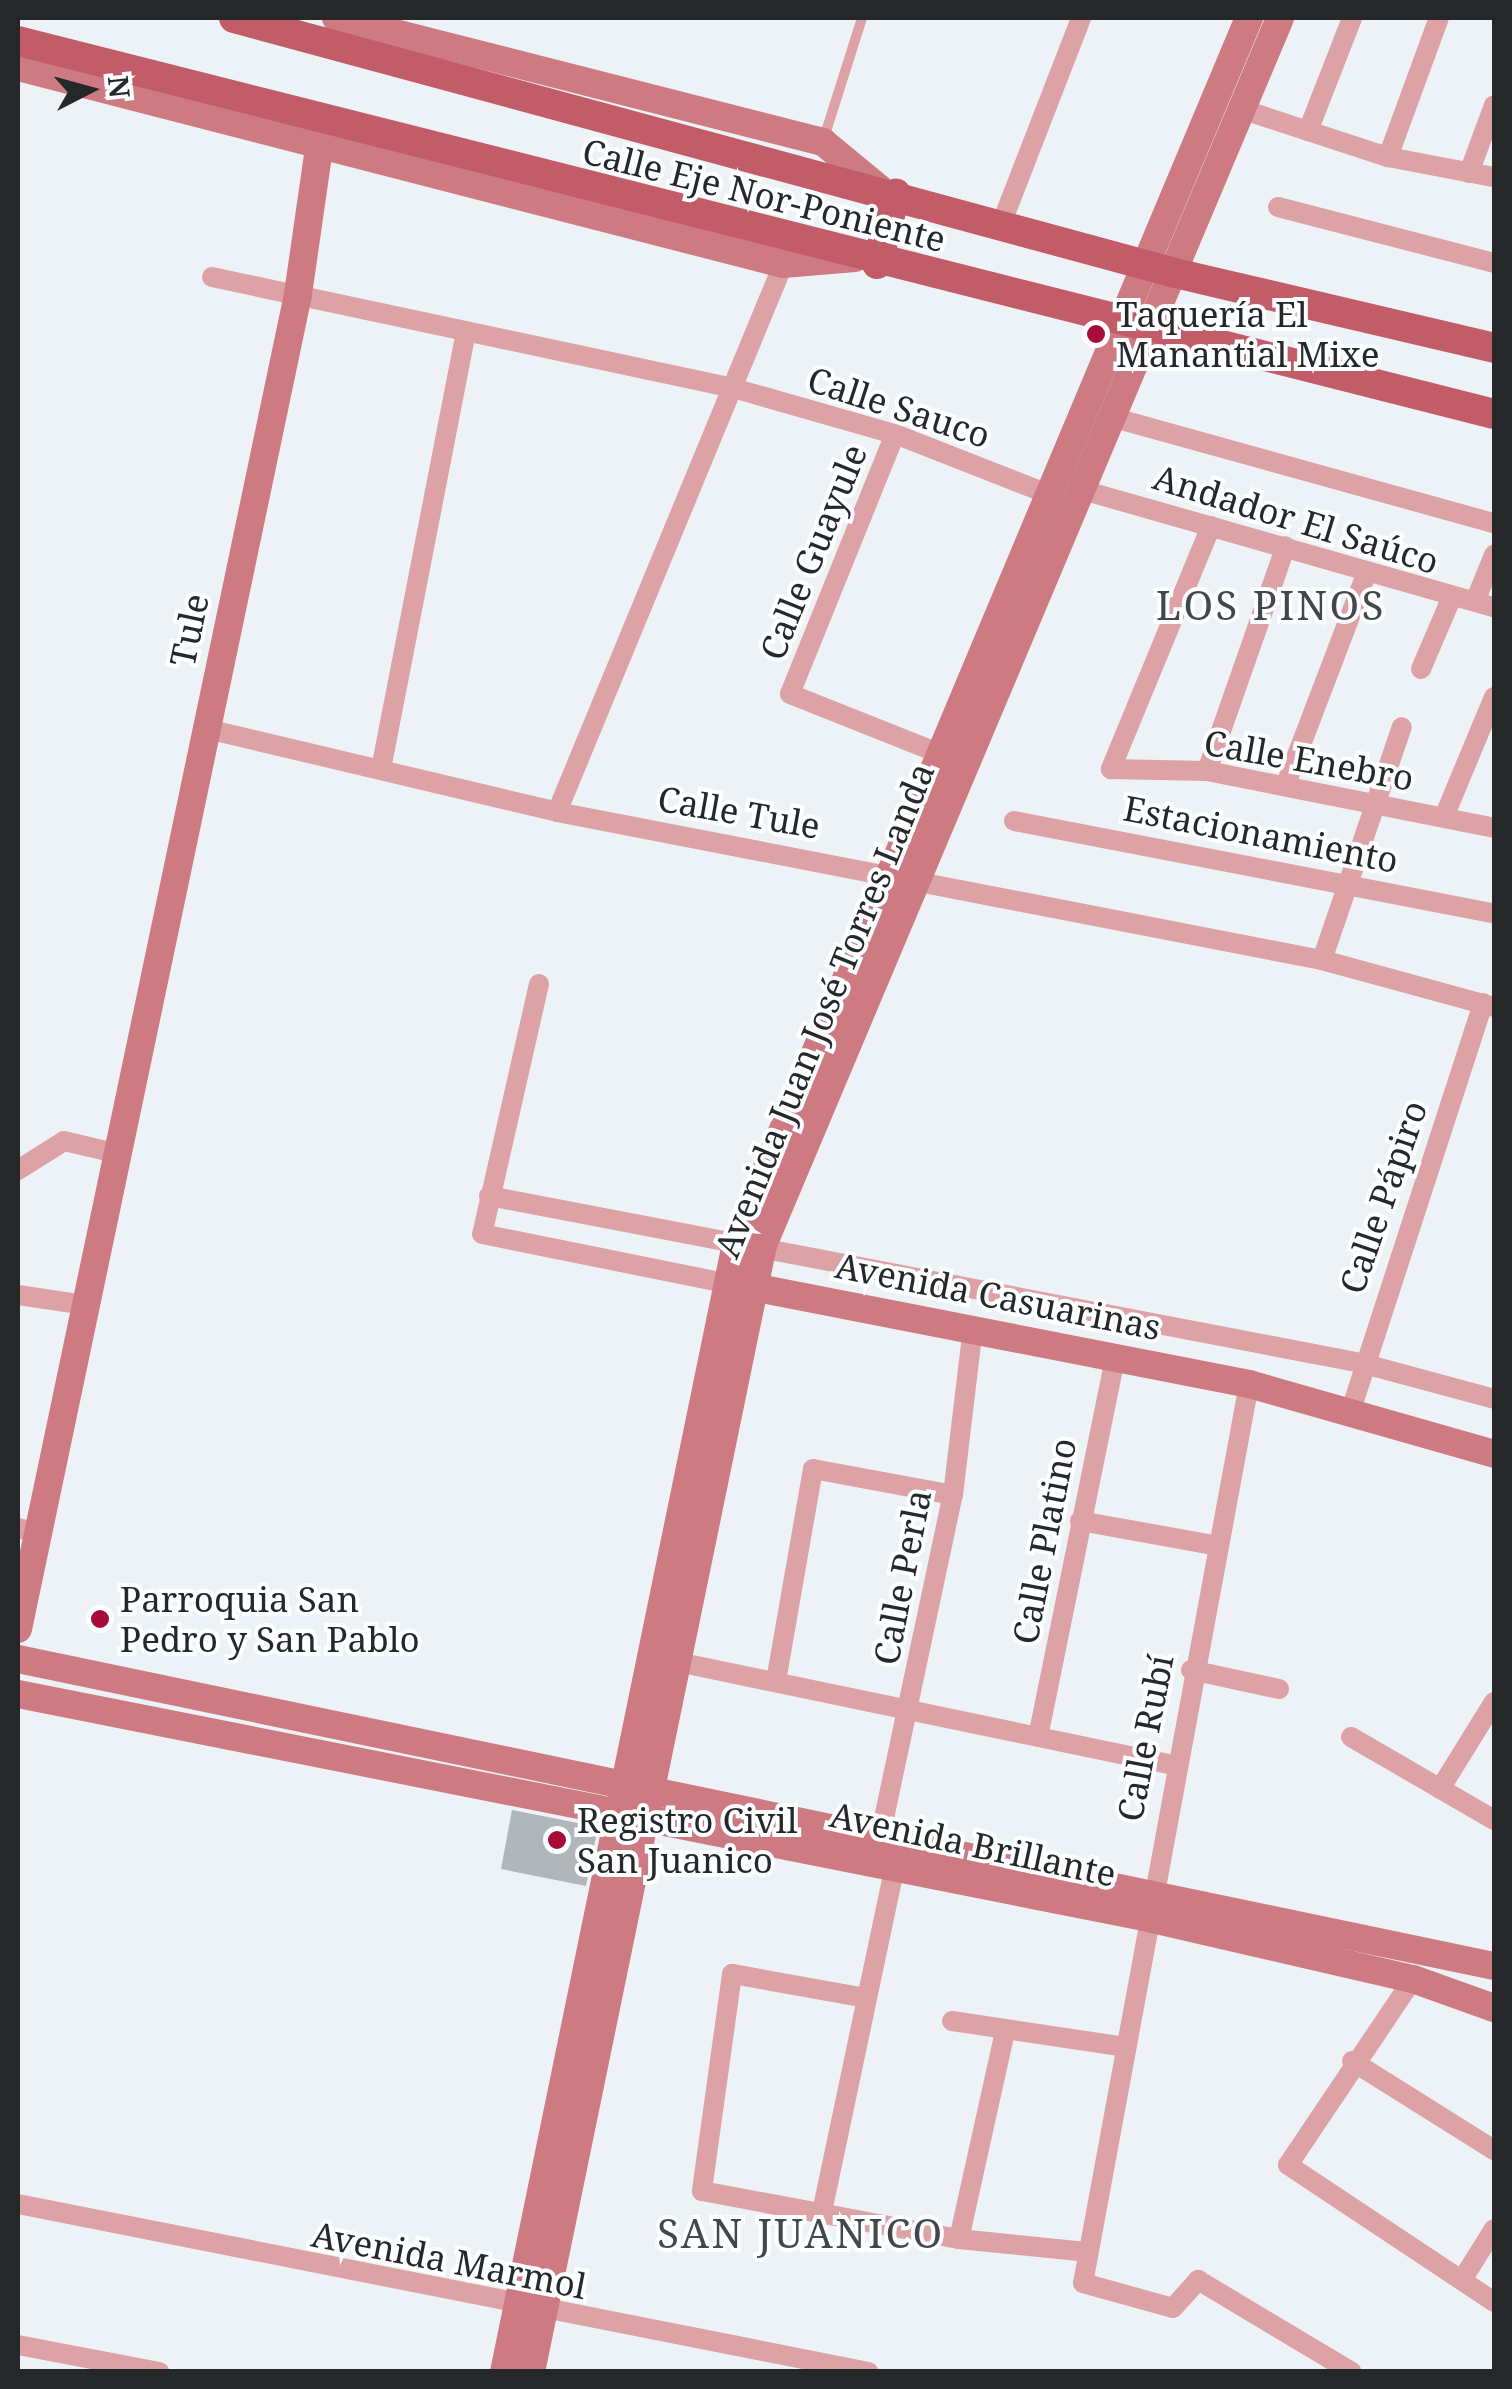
<!DOCTYPE html>
<html>
<head>
<meta charset="utf-8">
<style>
	body { margin:0 }
	#map { position:relative; width:1512px; height:2389px; overflow:hidden; background:#ecf2f6; font-family:"Noto Serif",serif }
	div>[style] { position:absolute }
	.building>* { inset:0; background:#b1b6ba }
	.lane>* { height:10px; margin:-5px; padding:0 5px; transform-origin:5px; border-radius:5px; background:#dda2a6 }
	.street>* { height:20px; margin:-10px; padding:0 10px; transform-origin:10px; border-radius:10px; background:#dda2a6 }
	.secondary>* { height:28px; margin:-14px; padding:0 14px; transform-origin:14px; border-radius:14px; background:#ce7a82 }
	.primary>* { height:30px; margin:-15px; padding:0 15px; transform-origin:15px; border-radius:15px; background:#c25c68 }
	.dots>* { width:28px; height:28px; translate:-50% -50%; box-sizing:border-box; border:5px solid #fdfeff; border-radius:50% }
	span { translate:-50% -50%; white-space:nowrap; text-align:center; line-height:1.15; -webkit-text-stroke:8px #fdfeff; paint-order:stroke }
	.street-label { font-size:35px; color:#252729 }
	.poi-label { font-size:35px; color:#252729 }
	.left { translate:0 -50%; text-align:left }
	.quarter-label { font-size:40px; color:#43474a; letter-spacing:2.5px }
	.frame { position:absolute; inset:0; border:20px solid #252729; pointer-events:none }
	.north { position:absolute; left:40px; top:40px; width:100px; height:100px; -webkit-text-stroke:8px #fdfeff; paint-order:stroke; rotate:84deg; font-size:28px; font-weight:700; line-height:40px; text-align:center; color:#252729 }
	.north::after { content:''; display:block; margin:auto; width:35px; height:45px; background:#252729; clip-path:polygon(50% 0,100% 100%,50% 72%,0 100%) }
</style>
</head>
<body>
<div id="map">
	<div class="building">
		<div style="clip-path:polygon(512px 1810px,598px 1827px,586px 1886px,501px 1869px)"></div>
	</div>
	<div class="lane">
		<div style="left:823px;top:141px;width:129px;rotate:-72.4deg"></div>
	</div>
	<div class="street">
		<div style="left:1241px;top:109px;width:155px;rotate:18.1deg"></div>
		<div style="left:1388px;top:157px;width:108px;rotate:10.7deg"></div>
		<div style="left:1308px;top:131px;width:121px;rotate:-68.7deg"></div>
		<div style="left:1388px;top:157px;width:148px;rotate:-69.9deg"></div>
		<div style="left:1469px;top:173px;width:72px;rotate:-69.8deg"></div>
		<div style="left:1278px;top:207px;width:223px;rotate:14.5deg"></div>
		<div style="left:1002px;top:222px;width:219px;rotate:-68.8deg"></div>
		<div style="left:212px;top:277px;width:533px;rotate:12.03deg"></div>
		<div style="left:733px;top:388px;width:168px;rotate:15.9deg"></div>
		<div style="left:895px;top:434px;width:159px;rotate:21.4deg"></div>
		<div style="left:1111px;top:417px;width:397px;rotate:15.5deg"></div>
		<div style="left:895px;top:434px;width:280px;rotate:112deg"></div>
		<div style="left:790px;top:694px;width:159px;rotate:21.7deg"></div>
		<div style="left:1079px;top:489px;width:431px;rotate:15.9deg"></div>
		<div style="left:1211px;top:526px;width:263px;rotate:112.4deg"></div>
		<div style="left:1111px;top:769px;width:96px;rotate:1.2deg"></div>
		<div style="left:1207px;top:771px;width:293px;rotate:11.2deg"></div>
		<div style="left:1476px;top:599px;width:48px;rotate:-67.8deg"></div>
		<div style="left:1421px;top:669px;width:76px;rotate:-66.8deg"></div>
		<div style="left:207px;top:729px;width:360px;rotate:13.3deg"></div>
		<div style="left:557px;top:812px;width:779px;rotate:10.95deg"></div>
		<div style="left:1322px;top:960px;width:178px;rotate:15.3deg"></div>
		<div style="left:381px;top:769px;width:446px;rotate:-79deg"></div>
		<div style="left:1207px;top:771px;width:238px;rotate:-70.7deg"></div>
		<div style="left:1286px;top:784px;width:227px;rotate:-69.1deg"></div>
		<div style="left:557px;top:812px;width:603px;rotate:-67.56deg"></div>
		<div style="left:1444px;top:817px;width:130px;rotate:-67.4deg"></div>
		<div style="left:1014px;top:821px;width:489px;rotate:10.9deg"></div>
		<div style="left:1322px;top:960px;width:246px;rotate:-71.1deg"></div>
		<div style="left:539px;top:984px;width:256px;rotate:102.8deg"></div>
		<div style="left:482px;top:1234px;width:249px;rotate:11.4deg"></div>
		<div style="left:18px;top:1170px;width:54px;rotate:-32.2deg"></div>
		<div style="left:64px;top:1141px;width:52px;rotate:13.2deg"></div>
		<div style="left:489px;top:1196px;width:888px;rotate:10.84deg"></div>
		<div style="left:1361px;top:1363px;width:138px;rotate:15.1deg"></div>
		<div style="left:18px;top:1295px;width:69px;rotate:8.4deg"></div>
		<div style="left:1249px;top:1384px;width:914px;rotate:100.46deg"></div>
		<div style="left:1083px;top:2283px;width:93px;rotate:15.5deg"></div>
		<div style="left:1173px;top:2308px;width:38px;rotate:-48deg"></div>
		<div style="left:1198px;top:2280px;width:179px;rotate:30.9deg"></div>
		<div style="left:1350px;top:1413px;width:431px;rotate:-72deg"></div>
		<div style="left:1080px;top:1521px;width:136px;rotate:10.2deg"></div>
		<div style="left:18px;top:1528px;width:21px;rotate:14deg"></div>
		<div style="left:673px;top:1661px;width:511px;rotate:11.75deg"></div>
		<div style="left:1191px;top:1670px;width:90px;rotate:12.2deg"></div>
		<div style="left:776px;top:1681px;width:215px;rotate:-80.1deg"></div>
		<div style="left:813px;top:1469px;width:142px;rotate:10.5deg"></div>
		<div style="left:1038px;top:1737px;width:386px;rotate:-78.5deg"></div>
		<div style="left:1351px;top:1737px;width:165px;rotate:30.1deg"></div>
		<div style="left:1440px;top:1789px;width:102px;rotate:-58.2deg"></div>
		<div style="left:880px;top:1837px;width:350px;rotate:-78deg"></div>
		<div style="left:953px;top:1495px;width:169px;rotate:-83.2deg"></div>
		<div style="left:1413px;top:1979px;width:224px;rotate:123.9deg"></div>
		<div style="left:1288px;top:2165px;width:247px;rotate:33.6deg"></div>
		<div style="left:866px;top:1998px;width:136px;rotate:-169.8deg"></div>
		<div style="left:732px;top:1974px;width:219px;rotate:97.9deg"></div>
		<div style="left:702px;top:2191px;width:261px;rotate:10.6deg"></div>
		<div style="left:959px;top:2239px;width:130px;rotate:5.8deg"></div>
		<div style="left:952px;top:2021px;width:175px;rotate:8.5deg"></div>
		<div style="left:1352px;top:2061px;width:168px;rotate:32.1deg"></div>
		<div style="left:18px;top:2204px;width:867px;rotate:11.17deg"></div>
		<div style="left:822px;top:2212px;width:354px;rotate:-78.1deg"></div>
		<div style="left:959px;top:2239px;width:212px;rotate:-77.5deg"></div>
		<div style="left:1462px;top:2280px;width:60px;rotate:-57.9deg"></div>
		<div style="left:18px;top:2345px;width:144px;rotate:10.8deg"></div>
	</div>
	<div class="secondary">
		<div style="left:336px;top:18px;width:503px;rotate:14.29deg"></div>
		<div style="left:823px;top:142px;width:74px;rotate:39.5deg"></div>
		<div style="left:18px;top:67px;width:790px;rotate:14.44deg"></div>
		<div style="left:783px;top:264px;width:72px;rotate:-4.8deg"></div>
		<div style="left:737px;top:1284px;width:522px;rotate:11.05deg"></div>
		<div style="left:1249px;top:1384px;width:255px;rotate:15.9deg"></div>
		<div style="left:18px;top:1629px;width:1364px;rotate:-78.15deg"></div>
		<div style="left:298px;top:294px;width:176px;rotate:-81.8deg"></div>
		<div style="left:18px;top:1659px;width:1508px;rotate:11.75deg"></div>
		<div style="left:18px;top:1694px;width:1148px;rotate:11.2deg"></div>
		<div style="left:1144px;top:1917px;width:276px;rotate:13deg"></div>
		<div style="left:1413px;top:1979px;width:86px;rotate:19.7deg"></div>
		<div style="left:504px;top:2372px;width:1157px;rotate:-78.38deg"></div>
		<div style="left:737px;top:1239px;width:1324px;rotate:-67.25deg"></div>
		<div style="left:531px;top:2372px;width:1151px;rotate:-78.37deg"></div>
		<div style="left:763px;top:1245px;width:1331px;rotate:-67.15deg"></div>
	</div>
	<div class="primary">
		<div style="left:234px;top:18px;width:975px;rotate:15.16deg"></div>
		<div style="left:1175px;top:273px;width:328px;rotate:13.2deg"></div>
		<div style="left:18px;top:41px;width:1522px;rotate:14.18deg"></div>
		<div style="left:877px;top:264px;width:73px;rotate:-75deg"></div>
	</div>
	<div class="dots">
		<div style="left:1096px;top:334px;background:#a60b39"></div>
		<div style="left:100px;top:1619px;background:#a60b39"></div>
		<div style="left:557px;top:1840px;background:#a60b39"></div>
	</div>
	<div class="street-label">
		<span style="left:764px;top:195px;rotate:14deg">Calle Eje Nor-Poniente</span>
		<span style="left:899px;top:407px;rotate:18deg">Calle Sauco</span>
		<span style="left:1296px;top:519px;rotate:17deg">Andador El Saúco</span>
		<span style="left:813px;top:552px;rotate:-68deg">Calle Guayule</span>
		<span style="left:189px;top:630px;rotate:-78deg">Tule</span>
		<span style="left:1309px;top:760px;rotate:10deg">Calle Enebro</span>
		<span style="left:739px;top:812px;rotate:10deg">Calle Tule</span>
		<span style="left:1261px;top:834px;rotate:11deg">Estacionamiento</span>
		<span style="left:824px;top:1010px;rotate:-68deg">Avenida Juan José Torres Landa</span>
		<span style="left:1383px;top:1197px;rotate:-71deg">Calle Pápiro</span>
		<span style="left:998px;top:1296px;rotate:11deg">Avenida Casuarinas</span>
		<span style="left:1044px;top:1541px;rotate:-79deg">Calle Platino</span>
		<span style="left:902px;top:1577px;rotate:-79deg">Calle Perla</span>
		<span style="left:1145px;top:1738px;rotate:-79deg">Calle Rubí</span>
		<span style="left:973px;top:1844px;rotate:12deg">Avenida Brillante</span>
		<span style="left:449px;top:2260px;rotate:11deg">Avenida Marmol</span>
	</div>
	<div class="poi-label">
		<span class="left" style="left:1116px;top:334px">Taquería El<br>Manantial Mixe</span>
		<span class="left" style="left:120px;top:1619px">Parroquia San<br>Pedro y San Pablo</span>
		<span class="left" style="left:577px;top:1840px">Registro Civil<br>San Juanico</span>
	</div>
	<div class="quarter-label">
		<span style="left:1271px;top:605px">LOS PINOS</span>
		<span style="left:801px;top:2233px">SAN JUANICO</span>
	</div>
	<div class="frame"></div>
	<div class="north">N</div>
</div>
</body>
</html>
